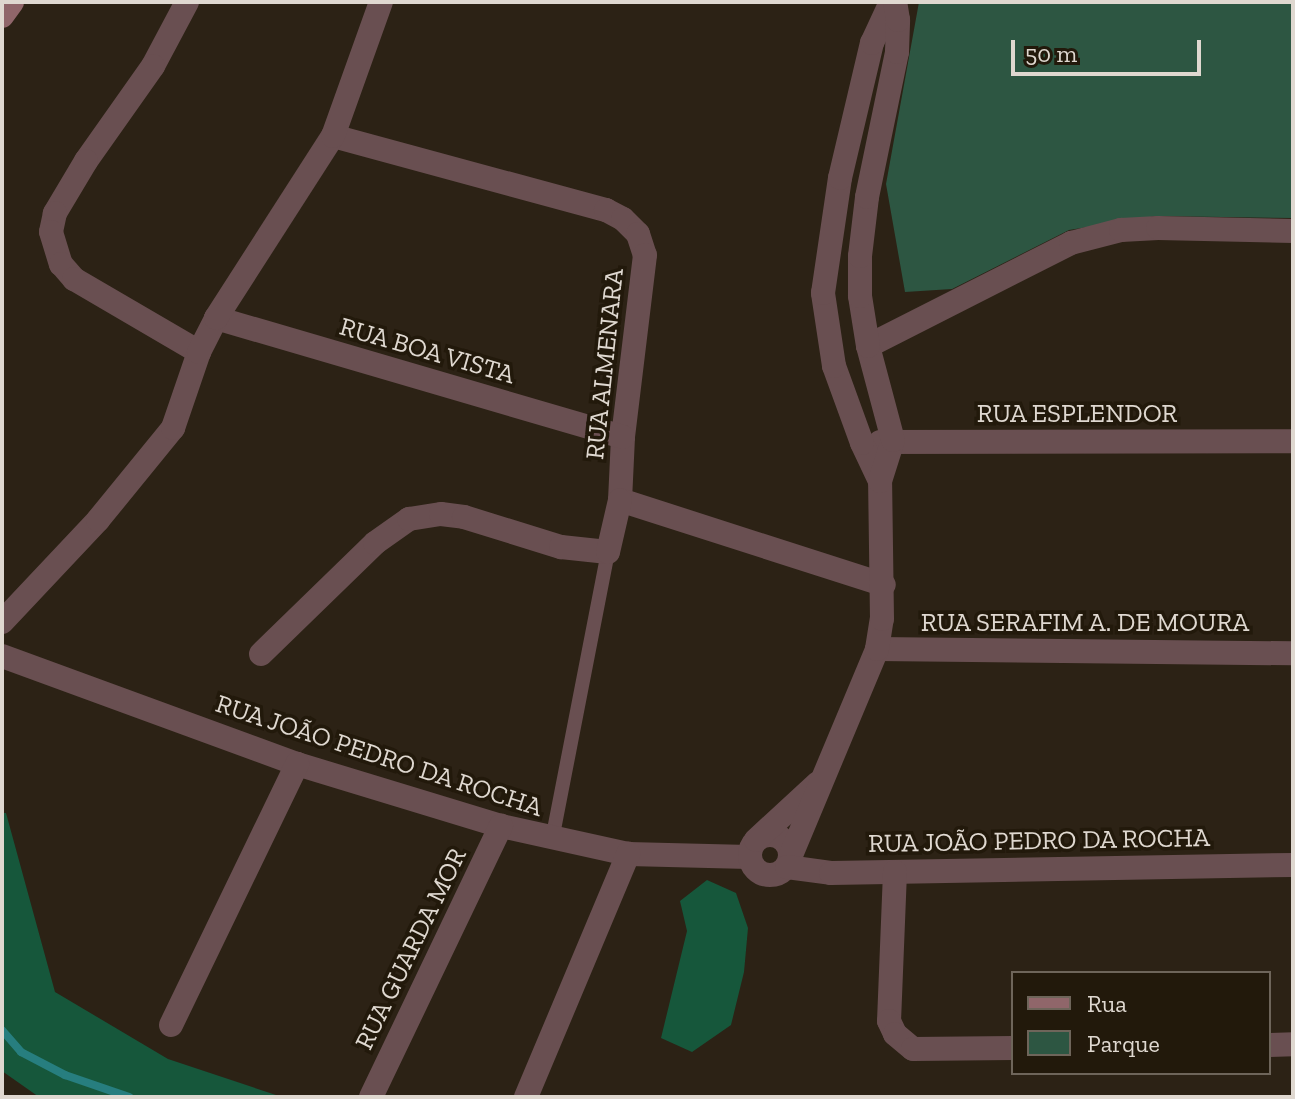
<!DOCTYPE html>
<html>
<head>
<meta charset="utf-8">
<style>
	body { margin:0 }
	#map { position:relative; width:1295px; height:1099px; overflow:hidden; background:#2c2215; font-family:"Zilla Slab",serif }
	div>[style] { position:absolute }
	.green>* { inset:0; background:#2d5642 }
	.forest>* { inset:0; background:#16573b }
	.stream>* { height:8px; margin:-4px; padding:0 4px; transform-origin:4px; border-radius:4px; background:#277e7f }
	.lane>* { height:14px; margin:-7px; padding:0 7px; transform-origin:7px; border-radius:7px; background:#694f51 }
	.street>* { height:24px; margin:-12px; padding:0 12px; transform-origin:12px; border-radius:12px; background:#694f51 }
	.street>.ring { margin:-12px; padding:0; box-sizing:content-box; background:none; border:24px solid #694f51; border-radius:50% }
	.secondary>* { height:24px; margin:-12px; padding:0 12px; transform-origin:12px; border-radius:12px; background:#90666a }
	span { translate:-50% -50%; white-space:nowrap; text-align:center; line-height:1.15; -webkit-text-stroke:7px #22190b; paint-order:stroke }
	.street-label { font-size:26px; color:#dfd8d0 }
	.frame { position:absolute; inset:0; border:4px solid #dfd8d0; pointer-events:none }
	.legend { position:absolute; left:1011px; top:971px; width:260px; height:104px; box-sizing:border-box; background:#22190b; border:2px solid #6e655a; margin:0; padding:10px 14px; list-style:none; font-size:24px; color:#dfd8d0 }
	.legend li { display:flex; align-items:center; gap:16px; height:40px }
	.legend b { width:40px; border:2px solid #6e655a }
	.scale { position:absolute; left:1011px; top:40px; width:190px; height:36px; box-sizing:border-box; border:4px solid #dfd8d0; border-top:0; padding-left:10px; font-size:24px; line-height:28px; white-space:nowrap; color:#dfd8d0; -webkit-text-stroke:6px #22190b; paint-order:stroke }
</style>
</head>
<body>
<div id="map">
	<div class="green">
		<div style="clip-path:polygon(919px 2px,1293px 2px,1293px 218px,1156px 216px,1069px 230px,952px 289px,905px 292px,886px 184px)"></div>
	</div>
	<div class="forest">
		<div style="clip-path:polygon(2px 813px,6px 813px,55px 992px,168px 1059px,282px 1097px,39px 1097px,2px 1071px)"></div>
		<div style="clip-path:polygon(707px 880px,736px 893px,748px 928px,744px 972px,731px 1025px,692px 1052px,661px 1038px,687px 931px,680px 901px)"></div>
	</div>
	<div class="stream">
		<div style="left:2px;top:1030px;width:29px;rotate:49deg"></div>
		<div style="left:21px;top:1052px;width:50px;rotate:27.6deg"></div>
		<div style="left:65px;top:1075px;width:68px;rotate:19deg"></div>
	</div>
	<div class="lane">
		<div style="left:552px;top:840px;width:293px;rotate:-79deg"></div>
	</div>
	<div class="street">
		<div style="left:187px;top:2px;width:72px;rotate:118deg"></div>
		<div style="left:153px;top:66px;width:116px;rotate:125.2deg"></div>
		<div style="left:86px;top:161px;width:61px;rotate:120.8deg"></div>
		<div style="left:55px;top:213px;width:19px;rotate:102deg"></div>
		<div style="left:51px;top:232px;width:34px;rotate:73deg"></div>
		<div style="left:61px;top:264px;width:20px;rotate:49deg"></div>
		<div style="left:74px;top:279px;width:145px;rotate:30.3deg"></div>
		<div style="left:333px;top:136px;width:283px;rotate:15.2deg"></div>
		<div style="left:606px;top:210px;width:19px;rotate:28deg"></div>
		<div style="left:623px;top:219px;width:21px;rotate:45deg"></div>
		<div style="left:638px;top:234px;width:22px;rotate:72deg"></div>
		<div style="left:645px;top:255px;width:183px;rotate:96.9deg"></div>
		<div style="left:623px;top:437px;width:63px;rotate:92.7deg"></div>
		<div style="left:620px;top:500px;width:277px;rotate:17.8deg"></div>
		<div style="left:216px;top:318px;width:424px;rotate:16.3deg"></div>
		<div style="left:868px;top:346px;width:228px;rotate:-26.9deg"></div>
		<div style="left:1071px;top:243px;width:52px;rotate:-14.6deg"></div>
		<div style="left:1121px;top:230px;width:37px;rotate:-3deg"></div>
		<div style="left:1158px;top:228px;width:135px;rotate:1.3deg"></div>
		<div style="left:880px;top:442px;width:413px;rotate:-0.1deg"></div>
		<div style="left:880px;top:481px;width:42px;rotate:-115.3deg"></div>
		<div style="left:862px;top:443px;width:82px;rotate:-110deg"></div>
		<div style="left:834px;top:366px;width:74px;rotate:-98.6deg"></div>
		<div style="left:823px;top:293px;width:116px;rotate:-81.6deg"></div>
		<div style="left:840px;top:178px;width:139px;rotate:-76.7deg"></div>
		<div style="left:872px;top:43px;width:45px;rotate:-65.1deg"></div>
		<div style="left:2px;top:622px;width:140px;rotate:-46.7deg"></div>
		<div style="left:98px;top:520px;width:119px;rotate:-50.8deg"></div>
		<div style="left:173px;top:428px;width:80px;rotate:-71.1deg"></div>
		<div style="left:199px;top:352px;width:38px;rotate:-63deg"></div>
		<div style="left:216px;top:318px;width:216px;rotate:-57.3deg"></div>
		<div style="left:333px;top:136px;width:142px;rotate:-70.3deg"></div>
		<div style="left:877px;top:649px;width:416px;rotate:0.6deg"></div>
		<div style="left:261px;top:654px;width:159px;rotate:-44.2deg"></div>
		<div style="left:375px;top:543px;width:42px;rotate:-35.2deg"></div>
		<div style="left:409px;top:519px;width:32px;rotate:-9deg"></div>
		<div style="left:441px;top:514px;width:23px;rotate:7deg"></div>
		<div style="left:464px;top:517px;width:102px;rotate:17.2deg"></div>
		<div style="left:561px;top:547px;width:47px;rotate:6.1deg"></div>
		<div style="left:608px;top:552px;width:53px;rotate:-77deg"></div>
		<div style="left:2px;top:656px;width:314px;rotate:20.1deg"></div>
		<div style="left:297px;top:764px;width:213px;rotate:16.9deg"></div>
		<div style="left:501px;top:826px;width:130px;rotate:12.4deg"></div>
		<div style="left:628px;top:854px;width:121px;rotate:1.4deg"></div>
		<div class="ring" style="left:750px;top:835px;width:16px;height:16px"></div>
		<div style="left:756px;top:840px;width:84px;rotate:-42.6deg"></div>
		<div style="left:791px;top:855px;width:223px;rotate:-67.3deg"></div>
		<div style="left:877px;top:649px;width:30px;rotate:-81deg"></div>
		<div style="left:882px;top:619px;width:138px;rotate:-90.8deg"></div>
		<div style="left:880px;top:481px;width:43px;rotate:-72.4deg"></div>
		<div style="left:893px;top:440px;width:97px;rotate:-104.9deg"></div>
		<div style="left:868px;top:346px;width:51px;rotate:-99.1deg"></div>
		<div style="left:860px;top:296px;width:40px;rotate:-90deg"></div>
		<div style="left:860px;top:256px;width:59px;rotate:-83.2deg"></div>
		<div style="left:867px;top:197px;width:148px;rotate:-78.3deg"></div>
		<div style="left:897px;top:52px;width:32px;rotate:-88deg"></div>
		<div style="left:898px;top:20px;width:18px;rotate:-99deg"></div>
		<div style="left:787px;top:867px;width:44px;rotate:7.8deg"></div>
		<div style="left:831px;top:873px;width:462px;rotate:-1deg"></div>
		<div style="left:895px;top:872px;width:149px;rotate:92.3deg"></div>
		<div style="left:889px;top:1021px;width:14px;rotate:65deg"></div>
		<div style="left:895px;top:1034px;width:23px;rotate:40deg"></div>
		<div style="left:913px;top:1049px;width:100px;rotate:-0.6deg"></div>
		<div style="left:171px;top:1025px;width:290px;rotate:-64.2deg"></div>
		<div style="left:1269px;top:1045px;width:24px;rotate:-2deg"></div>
		<div style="left:371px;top:1097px;width:301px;rotate:-64.4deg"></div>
		<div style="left:526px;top:1097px;width:264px;rotate:-67.2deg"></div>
	</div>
	<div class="secondary">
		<div style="left:2px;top:16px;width:17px;rotate:-54deg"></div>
	</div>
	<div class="street-label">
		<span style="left:427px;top:351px;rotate:16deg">RUA BOA VISTA</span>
		<span style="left:605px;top:364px;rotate:-84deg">RUA ALMENARA</span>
		<span style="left:1077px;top:414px">RUA ESPLENDOR</span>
		<span style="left:1085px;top:623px">RUA SERAFIM A. DE MOURA</span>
		<span style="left:379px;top:756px;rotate:18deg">RUA JOÃO PEDRO DA ROCHA</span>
		<span style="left:1039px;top:841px;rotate:-1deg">RUA JOÃO PEDRO DA ROCHA</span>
		<span style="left:411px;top:949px;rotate:-64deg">RUA GUARDA MOR</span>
	</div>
	<div class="frame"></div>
	<ul class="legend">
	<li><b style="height:10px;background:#90666a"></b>Rua</li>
	<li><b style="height:22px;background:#2d5642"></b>Parque</li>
	</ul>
	<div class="scale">50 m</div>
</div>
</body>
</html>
